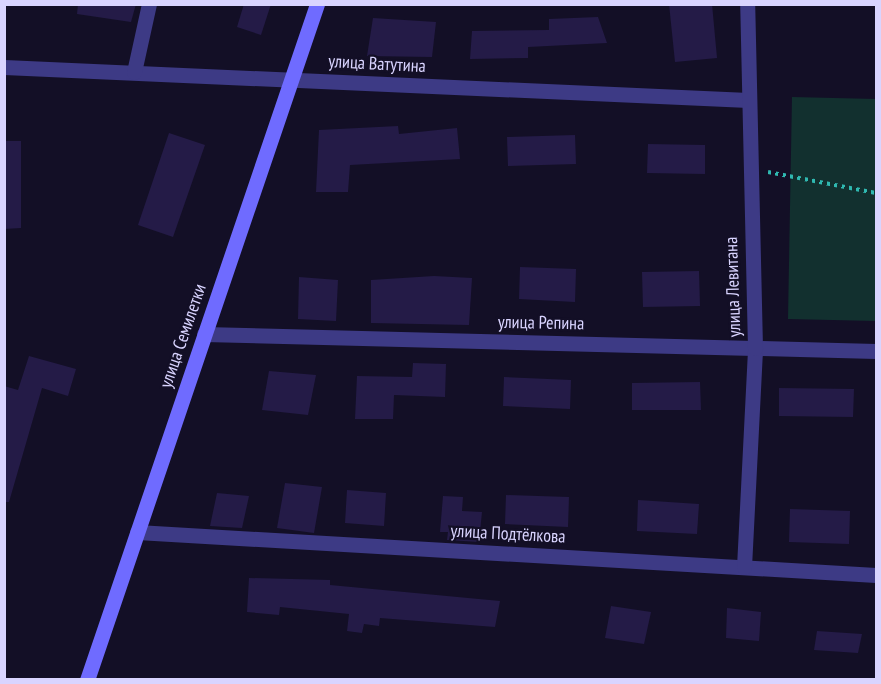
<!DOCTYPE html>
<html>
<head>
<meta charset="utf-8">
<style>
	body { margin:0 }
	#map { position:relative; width:881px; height:684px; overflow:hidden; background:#130f26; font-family:"PT Sans Narrow",sans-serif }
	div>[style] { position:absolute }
	.green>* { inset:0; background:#12302f }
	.building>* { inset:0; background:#241b47 }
	.path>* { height:4px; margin-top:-2px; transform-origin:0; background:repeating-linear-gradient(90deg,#2fb8b0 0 3px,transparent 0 7.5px) }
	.street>* { height:15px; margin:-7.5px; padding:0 7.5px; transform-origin:7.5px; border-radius:7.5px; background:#3d3a85 }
	.secondary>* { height:15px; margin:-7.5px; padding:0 7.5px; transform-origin:7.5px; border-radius:7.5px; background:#6f6bff }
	span { translate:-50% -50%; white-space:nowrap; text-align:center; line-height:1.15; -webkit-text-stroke:4.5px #130f26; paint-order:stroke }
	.street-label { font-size:18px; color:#d9d4ff }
	.frame { position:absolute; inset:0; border:6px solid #d9d4ff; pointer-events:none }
</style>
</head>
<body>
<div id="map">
	<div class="green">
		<div style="clip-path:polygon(792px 97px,876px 99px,876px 321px,788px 319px)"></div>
	</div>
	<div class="building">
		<div style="clip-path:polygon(78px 4px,136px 4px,131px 22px,77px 14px)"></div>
		<div style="clip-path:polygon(244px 4px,271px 4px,261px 35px,237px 27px)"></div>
		<div style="clip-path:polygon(669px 4px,712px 4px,717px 58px,675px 62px)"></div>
		<div style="clip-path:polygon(598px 17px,607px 43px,528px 47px,528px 58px,470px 59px,472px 31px,549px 30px,549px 19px)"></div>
		<div style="clip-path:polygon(373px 18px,436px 22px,432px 57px,367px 56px)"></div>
		<div style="clip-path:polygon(398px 126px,399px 134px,457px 128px,460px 159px,350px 165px,348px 192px,316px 192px,319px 130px)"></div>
		<div style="clip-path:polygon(169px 133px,205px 145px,173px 237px,138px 225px)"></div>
		<div style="clip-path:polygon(575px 135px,576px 164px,508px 166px,507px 137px)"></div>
		<div style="clip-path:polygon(4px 141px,21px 141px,21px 228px,4px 229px)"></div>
		<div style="clip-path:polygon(648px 144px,705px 145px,705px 174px,647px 173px)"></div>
		<div style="clip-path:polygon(520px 267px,576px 269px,575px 302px,519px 299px)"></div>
		<div style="clip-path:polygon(699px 271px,700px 306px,643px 307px,642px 272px)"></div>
		<div style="clip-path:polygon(434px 276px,472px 278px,469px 325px,371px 323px,371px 280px)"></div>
		<div style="clip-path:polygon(299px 277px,338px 280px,336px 321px,298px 319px)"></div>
		<div style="clip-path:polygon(29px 356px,76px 369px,68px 396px,42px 388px,9px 502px,4px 502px,4px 386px,18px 390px)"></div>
		<div style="clip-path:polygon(413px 363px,446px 364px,445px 397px,394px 395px,393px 419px,355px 419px,357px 376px,412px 377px)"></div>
		<div style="clip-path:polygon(269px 371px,316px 375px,308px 415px,262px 410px)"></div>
		<div style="clip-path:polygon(504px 377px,571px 380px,570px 409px,503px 406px)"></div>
		<div style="clip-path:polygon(700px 382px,701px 410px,632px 410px,632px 383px)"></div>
		<div style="clip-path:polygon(779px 388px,854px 389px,853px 417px,779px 416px)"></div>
		<div style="clip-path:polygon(285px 483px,322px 487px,314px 533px,277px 528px)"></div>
		<div style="clip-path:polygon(347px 490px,386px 493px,384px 526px,345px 523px)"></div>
		<div style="clip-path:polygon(217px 493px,249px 496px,242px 528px,210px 526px)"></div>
		<div style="clip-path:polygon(506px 495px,569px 497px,568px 527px,505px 524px)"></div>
		<div style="clip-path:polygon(443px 496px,463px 497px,462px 511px,482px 512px,479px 542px,447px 540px,448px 532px,440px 532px)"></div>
		<div style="clip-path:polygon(638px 500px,699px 504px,697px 534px,637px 531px)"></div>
		<div style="clip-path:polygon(790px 509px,850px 511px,849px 544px,789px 542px)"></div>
		<div style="clip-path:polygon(249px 578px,330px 580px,330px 585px,500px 601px,495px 627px,380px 618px,379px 626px,364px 624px,362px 633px,347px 631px,349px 614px,280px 607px,279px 615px,247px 612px)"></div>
		<div style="clip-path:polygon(611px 606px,651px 612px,644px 644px,605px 638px)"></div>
		<div style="clip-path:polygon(727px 608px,761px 612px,759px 641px,726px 638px)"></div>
		<div style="clip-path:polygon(817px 631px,862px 634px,858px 653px,814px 650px)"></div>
	</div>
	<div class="path">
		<div style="left:768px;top:172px;width:110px;rotate:11deg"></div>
	</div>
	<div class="street">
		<div style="left:4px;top:67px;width:745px;rotate:2.54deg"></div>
		<div style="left:134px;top:72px;width:70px;rotate:-77.6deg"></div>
		<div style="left:204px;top:334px;width:672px;rotate:1.45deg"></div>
		<div style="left:137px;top:532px;width:740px;rotate:3.33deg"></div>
		<div style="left:744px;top:567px;width:219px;rotate:-87.1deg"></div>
		<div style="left:755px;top:348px;width:344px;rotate:-91.3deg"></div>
	</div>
	<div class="secondary">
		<div style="left:87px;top:680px;width:714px;rotate:-71.21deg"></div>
	</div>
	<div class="street-label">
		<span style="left:377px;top:64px;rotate:3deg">улица Ватутина</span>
		<span style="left:733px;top:287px;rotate:-92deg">улица Левитана</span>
		<span style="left:541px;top:323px;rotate:1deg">улица Репина</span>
		<span style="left:183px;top:336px;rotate:-71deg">улица Семилетки</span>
		<span style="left:508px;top:534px;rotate:3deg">улица Подтёлкова</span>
	</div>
	<div class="frame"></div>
</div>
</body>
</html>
